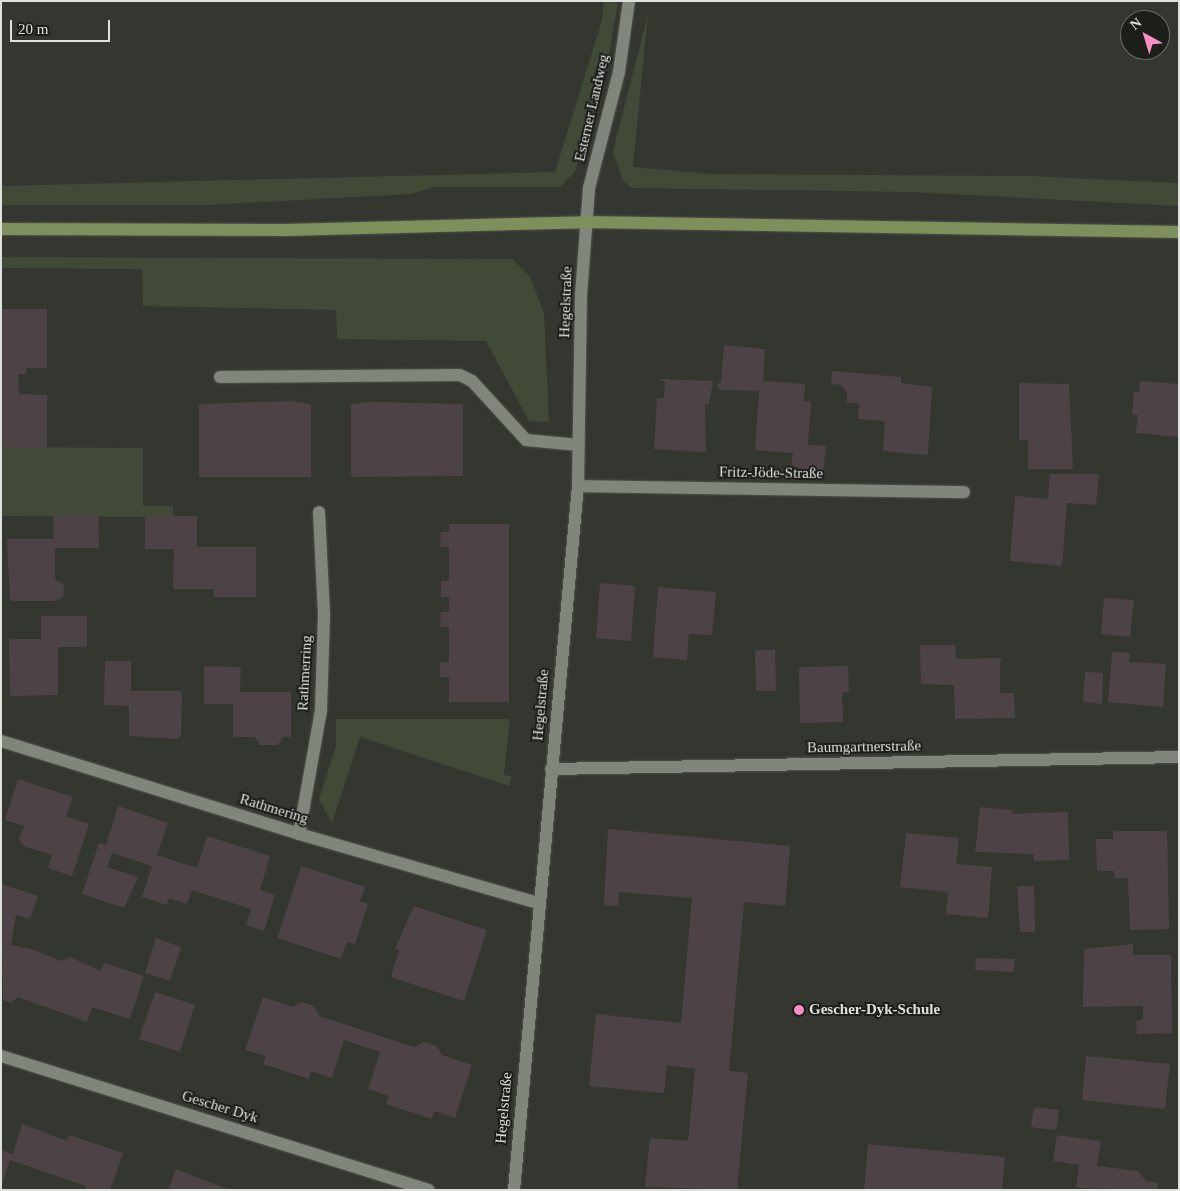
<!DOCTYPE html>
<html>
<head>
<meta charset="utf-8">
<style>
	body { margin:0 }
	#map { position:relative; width:1180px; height:1191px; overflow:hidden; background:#33372f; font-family:"Times New Roman",serif }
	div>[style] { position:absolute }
	.green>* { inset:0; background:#414a37 }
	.building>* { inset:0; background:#4d4347 }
	.roads { filter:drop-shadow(0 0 1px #51544e) drop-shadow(0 0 1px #51544e) }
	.service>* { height:12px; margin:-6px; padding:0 6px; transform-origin:6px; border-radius:6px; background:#81867d }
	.minor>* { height:12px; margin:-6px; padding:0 6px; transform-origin:6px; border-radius:6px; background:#81867d }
	.secondary>* { height:12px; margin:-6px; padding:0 6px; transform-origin:6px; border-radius:6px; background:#7d8f5a }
	.dots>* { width:14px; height:14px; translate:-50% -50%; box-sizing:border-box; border:2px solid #1c1e1a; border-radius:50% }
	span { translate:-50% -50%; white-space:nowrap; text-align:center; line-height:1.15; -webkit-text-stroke:4px #1c1e1a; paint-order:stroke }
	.street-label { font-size:15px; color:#dde0db }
	.poi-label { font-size:15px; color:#dde0db; font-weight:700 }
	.left { translate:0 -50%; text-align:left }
	.frame { position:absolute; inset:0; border:2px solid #dde0db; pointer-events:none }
	.north { position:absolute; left:1120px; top:10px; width:50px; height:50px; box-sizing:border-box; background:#1c1e1a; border:1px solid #696c67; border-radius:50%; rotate:321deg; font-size:14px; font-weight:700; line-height:20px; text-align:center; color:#dde0db }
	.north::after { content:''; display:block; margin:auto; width:18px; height:22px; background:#fb8fc4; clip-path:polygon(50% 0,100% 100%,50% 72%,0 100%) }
	.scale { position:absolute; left:10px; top:20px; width:100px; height:22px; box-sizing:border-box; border:2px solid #dde0db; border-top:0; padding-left:6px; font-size:15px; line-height:18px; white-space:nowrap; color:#dde0db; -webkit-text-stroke:4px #1c1e1a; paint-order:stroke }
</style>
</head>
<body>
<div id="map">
	<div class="green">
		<div style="clip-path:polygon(604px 1px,618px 1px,605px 79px,575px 171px,560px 187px,434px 187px,411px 194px,206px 205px,1px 205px,1px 186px,555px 172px,602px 20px)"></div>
		<div style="clip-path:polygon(648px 14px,633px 167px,711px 174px,1029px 176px,1179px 183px,1179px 206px,911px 192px,632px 188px,623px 181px,613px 151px)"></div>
		<div style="clip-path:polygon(1px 257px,513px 259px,530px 277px,544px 313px,549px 422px,529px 421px,486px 341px,337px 339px,336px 310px,143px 306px,142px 269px,1px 268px)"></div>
		<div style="clip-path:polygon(1px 447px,143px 448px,143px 506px,173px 506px,173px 517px,1px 516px)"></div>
		<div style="clip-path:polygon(336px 719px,510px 719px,504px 775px,512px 776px,509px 786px,360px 737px,332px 823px,319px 799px,336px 746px)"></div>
	</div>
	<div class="building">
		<div style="clip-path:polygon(1px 309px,47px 309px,47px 368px,26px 368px,26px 374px,18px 374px,19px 394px,47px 395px,47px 448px,1px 447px)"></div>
		<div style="clip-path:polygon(724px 345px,765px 349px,763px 381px,805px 384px,804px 401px,811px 401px,808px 445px,826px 446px,823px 475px,790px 472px,793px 453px,755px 450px,759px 391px,720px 390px,717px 385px,721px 382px)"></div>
		<div style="clip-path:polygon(832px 371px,901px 377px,901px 383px,932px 387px,928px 455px,883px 451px,885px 421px,858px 419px,859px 403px,847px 403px,847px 392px,841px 385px,831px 384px)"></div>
		<div style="clip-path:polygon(658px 379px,713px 381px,709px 404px,705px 404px,706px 452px,654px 449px,657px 398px,664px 398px,665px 382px)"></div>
		<div style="clip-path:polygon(1140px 381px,1179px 384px,1179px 437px,1136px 433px,1138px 415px,1132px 415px,1134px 392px,1139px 392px)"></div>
		<div style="clip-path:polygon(1019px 383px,1069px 384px,1073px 469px,1028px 469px,1028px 440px,1019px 440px)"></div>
		<div style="clip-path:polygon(290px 401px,311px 404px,311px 477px,199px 477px,199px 404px)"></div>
		<div style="clip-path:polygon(372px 402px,463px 404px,463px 476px,351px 477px,351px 404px)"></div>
		<div style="clip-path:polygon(1050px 474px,1099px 474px,1096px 505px,1067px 503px,1062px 566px,1010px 561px,1015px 496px,1048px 499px)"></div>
		<div style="clip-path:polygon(53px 516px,98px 516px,99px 548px,55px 548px,55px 580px,64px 584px,63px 597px,55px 601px,10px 601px,7px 539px,54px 539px)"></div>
		<div style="clip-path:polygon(145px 516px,197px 516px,197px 547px,256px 547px,256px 597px,214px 597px,214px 589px,173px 589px,174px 549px,145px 549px)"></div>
		<div style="clip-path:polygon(449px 524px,509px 524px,509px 702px,449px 702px,449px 677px,440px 677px,440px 662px,449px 662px,449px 627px,440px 627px,441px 612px,449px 612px,449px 597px,441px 597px,441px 581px,449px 581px,449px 547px,440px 547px,441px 532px,449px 532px)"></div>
		<div style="clip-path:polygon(600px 583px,635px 586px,631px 641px,596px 638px)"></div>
		<div style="clip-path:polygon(658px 587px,716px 592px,712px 635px,689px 634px,687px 660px,653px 657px)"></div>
		<div style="clip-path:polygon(1104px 598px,1134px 600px,1130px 637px,1101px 634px)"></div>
		<div style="clip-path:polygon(41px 616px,87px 616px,87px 647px,58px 647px,58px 695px,10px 696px,9px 639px,41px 639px)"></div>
		<div style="clip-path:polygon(920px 645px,955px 645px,956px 659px,1004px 658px,1000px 660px,1000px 693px,1014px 693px,1015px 718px,955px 719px,954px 685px,921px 684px)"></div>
		<div style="clip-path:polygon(755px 650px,775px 650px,776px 691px,756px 691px)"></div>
		<div style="clip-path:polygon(1112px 652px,1130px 653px,1129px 662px,1166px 664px,1163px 707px,1108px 702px)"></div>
		<div style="clip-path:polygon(105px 661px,131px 661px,131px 691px,182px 691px,181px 735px,177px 739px,129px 736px,129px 706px,104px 705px)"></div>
		<div style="clip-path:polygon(204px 666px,241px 667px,240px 692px,291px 692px,291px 737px,283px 737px,278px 745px,260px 745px,255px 737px,233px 737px,233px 704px,204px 704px)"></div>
		<div style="clip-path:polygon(848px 666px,849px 692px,842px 693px,843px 722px,800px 723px,799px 667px)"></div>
		<div style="clip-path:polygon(1085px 672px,1103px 673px,1102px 704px,1083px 702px)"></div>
		<div style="clip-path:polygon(18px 779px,73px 797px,66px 816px,89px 824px,72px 876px,48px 868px,52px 855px,23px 846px,19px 839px,24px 826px,5px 820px)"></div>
		<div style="clip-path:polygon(118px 806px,168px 823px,157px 855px,181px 863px,197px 868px,207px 836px,270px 856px,260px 890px,275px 895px,264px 931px,246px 925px,251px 909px,192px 890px,187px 904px,169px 898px,167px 905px,142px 897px,152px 866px,112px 853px,107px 867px,138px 877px,124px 908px,82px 894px,99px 843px,106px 845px)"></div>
		<div style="clip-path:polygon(980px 807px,1013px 810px,1012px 814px,1068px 812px,1069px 860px,1034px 861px,1033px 854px,975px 852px)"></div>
		<div style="clip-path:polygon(1167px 827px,1169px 929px,1130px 930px,1128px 878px,1114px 878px,1114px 871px,1097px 871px,1096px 839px,1113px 839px,1113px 831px,1167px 831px)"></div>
		<div style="clip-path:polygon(608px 829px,790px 846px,785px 906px,744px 902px,729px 1071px,748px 1073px,737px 1190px,645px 1187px,650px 1138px,688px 1141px,695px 1069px,667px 1065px,664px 1093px,589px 1086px,596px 1014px,681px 1023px,692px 898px,619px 892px,618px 906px,604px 905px)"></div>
		<div style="clip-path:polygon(906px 833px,959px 838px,956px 864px,992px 867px,988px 918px,946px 914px,948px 892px,900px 887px)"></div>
		<div style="clip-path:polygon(301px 866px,365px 887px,360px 901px,368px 904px,355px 944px,347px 942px,341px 959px,277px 938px)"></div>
		<div style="clip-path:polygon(1px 884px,38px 896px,30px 919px,16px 915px,11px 945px,35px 950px,60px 961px,70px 957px,101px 971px,104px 963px,144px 976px,130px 1019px,92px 1007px,87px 1022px,18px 997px,11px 1003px,3px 1000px)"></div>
		<div style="clip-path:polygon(1017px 886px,1034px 886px,1035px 932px,1020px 932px)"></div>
		<div style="clip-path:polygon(414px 906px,487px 930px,464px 1001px,391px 977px,399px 950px,395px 949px)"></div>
		<div style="clip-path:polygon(156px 938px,181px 947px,170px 981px,145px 973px)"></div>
		<div style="clip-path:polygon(1133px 944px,1133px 955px,1171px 955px,1172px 1033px,1137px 1034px,1136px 1021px,1143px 1020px,1143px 1006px,1083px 1007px,1084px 949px)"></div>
		<div style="clip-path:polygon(976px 958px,1015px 959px,1014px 972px,975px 970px)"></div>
		<div style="clip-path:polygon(155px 992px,195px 1005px,180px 1052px,139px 1039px)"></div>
		<div style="clip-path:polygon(263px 997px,292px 1007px,302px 1002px,314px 1006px,319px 1016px,414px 1047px,424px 1042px,437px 1046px,442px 1055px,472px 1065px,455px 1118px,434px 1111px,432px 1119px,386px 1104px,389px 1096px,368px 1089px,380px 1052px,344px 1040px,332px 1078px,311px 1071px,309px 1079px,263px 1064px,266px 1056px,245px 1050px)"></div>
		<div style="clip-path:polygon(1086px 1056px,1170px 1064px,1165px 1109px,1082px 1100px)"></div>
		<div style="clip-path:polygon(1034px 1107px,1059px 1110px,1056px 1130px,1031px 1127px)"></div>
		<div style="clip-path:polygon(22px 1124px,67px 1141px,69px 1135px,123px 1153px,110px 1190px,85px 1190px,86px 1186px,10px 1160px,1px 1187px,1px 1150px,13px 1154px)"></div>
		<div style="clip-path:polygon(1057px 1135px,1101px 1141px,1097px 1166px,1138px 1171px,1146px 1181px,1158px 1183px,1157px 1190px,1076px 1188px,1079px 1165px,1053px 1161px)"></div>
		<div style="clip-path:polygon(868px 1144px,1005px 1157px,1002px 1190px,864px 1190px)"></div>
		<div style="clip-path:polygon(176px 1169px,230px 1190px,168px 1190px)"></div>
	</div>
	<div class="roads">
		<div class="service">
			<div style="left:220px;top:377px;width:240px;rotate:-0.5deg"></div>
			<div style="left:460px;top:375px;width:13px;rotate:27deg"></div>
			<div style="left:472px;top:381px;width:80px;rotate:47.5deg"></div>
			<div style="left:526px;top:440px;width:53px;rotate:5.4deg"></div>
		</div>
		<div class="minor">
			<div style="left:578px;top:486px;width:386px;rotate:0.9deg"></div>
			<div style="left:1px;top:741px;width:312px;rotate:17.3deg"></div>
			<div style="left:299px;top:834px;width:249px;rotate:16.1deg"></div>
			<div style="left:551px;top:769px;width:628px;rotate:-1.09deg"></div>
			<div style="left:299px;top:834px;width:126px;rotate:-79.9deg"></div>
			<div style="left:321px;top:710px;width:96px;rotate:-88.2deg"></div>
			<div style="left:324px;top:614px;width:102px;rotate:-92.8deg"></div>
			<div style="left:1px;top:1056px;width:448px;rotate:17.4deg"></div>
			<div style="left:514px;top:1190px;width:707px;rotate:-84.81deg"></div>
			<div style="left:578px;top:486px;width:191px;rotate:-89.1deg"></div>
			<div style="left:581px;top:295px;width:107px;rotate:-85.7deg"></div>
			<div style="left:589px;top:188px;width:120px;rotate:-75.5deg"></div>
			<div style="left:619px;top:72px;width:72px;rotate:-82deg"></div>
		</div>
		<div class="secondary">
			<div style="left:1px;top:229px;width:285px;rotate:0.2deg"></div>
			<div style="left:286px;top:230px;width:300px;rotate:-1.5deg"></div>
			<div style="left:586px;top:222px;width:593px;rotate:0.97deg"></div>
		</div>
	</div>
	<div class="dots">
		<div style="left:799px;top:1010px;background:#fb8fc4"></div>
	</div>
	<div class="street-label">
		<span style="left:592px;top:108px;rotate:-77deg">Esterner Landweg</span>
		<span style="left:566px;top:302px;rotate:-88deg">Hegelstraße</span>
		<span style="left:771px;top:473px;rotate:1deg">Fritz-Jöde-Straße</span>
		<span style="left:305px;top:673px;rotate:-87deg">Rathmerring</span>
		<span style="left:541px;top:705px;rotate:-85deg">Hegelstraße</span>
		<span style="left:864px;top:747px;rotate:-1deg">Baumgartnerstraße</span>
		<span style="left:274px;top:809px;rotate:17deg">Rathmering</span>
		<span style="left:220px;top:1107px;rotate:17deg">Gescher Dyk</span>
		<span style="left:504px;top:1108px;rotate:-85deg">Hegelstraße</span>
	</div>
	<div class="poi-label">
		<span class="left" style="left:809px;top:1010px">Gescher-Dyk-Schule</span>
	</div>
	<div class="frame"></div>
	<div class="north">N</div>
	<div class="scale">20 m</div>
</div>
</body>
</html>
